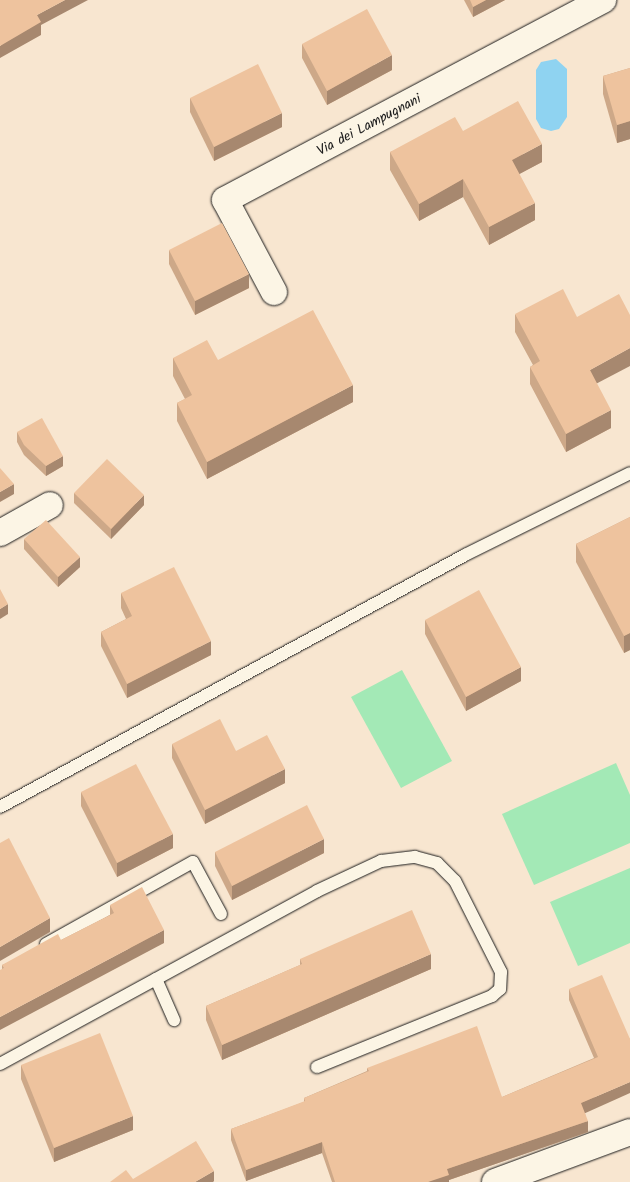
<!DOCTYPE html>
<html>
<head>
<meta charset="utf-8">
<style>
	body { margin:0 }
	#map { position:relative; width:630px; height:1182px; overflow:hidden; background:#f8e6d0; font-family:Kalam,sans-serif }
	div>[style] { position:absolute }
	.green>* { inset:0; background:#a3e9b6 }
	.water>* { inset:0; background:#8fd3f1 }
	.roads { filter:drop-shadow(0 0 1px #1c1c1c) drop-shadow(0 0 1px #1c1c1c) }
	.lane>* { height:12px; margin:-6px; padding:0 6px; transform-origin:6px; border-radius:6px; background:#fcf5e5 }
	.street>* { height:26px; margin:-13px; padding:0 13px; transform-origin:13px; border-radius:13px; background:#fcf5e5 }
	.wall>* { inset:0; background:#cda888 }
	.shaded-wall>* { inset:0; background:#a7886f }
	.building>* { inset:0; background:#eec39e }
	span { translate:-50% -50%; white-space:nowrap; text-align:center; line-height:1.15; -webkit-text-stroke:5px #fcf5e5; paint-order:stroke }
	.street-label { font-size:14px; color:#1c1c1c }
</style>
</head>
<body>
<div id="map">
	<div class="green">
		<div style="clip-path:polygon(402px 670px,452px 761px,401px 788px,351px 697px)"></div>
		<div style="clip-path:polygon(616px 763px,630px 795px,630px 843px,534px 885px,502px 814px)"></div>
		<div style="clip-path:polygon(630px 868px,630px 943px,578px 966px,550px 902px)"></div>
	</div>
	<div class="water">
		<div style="clip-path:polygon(556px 59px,567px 69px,567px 117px,559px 129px,551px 131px,541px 128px,536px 119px,536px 70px,541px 62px)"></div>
	</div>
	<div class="roads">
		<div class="lane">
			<div style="left:0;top:807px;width:529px;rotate:-28.45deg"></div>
			<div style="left:465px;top:555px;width:184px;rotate:-26.4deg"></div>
			<div style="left:46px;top:944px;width:168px;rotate:-29.2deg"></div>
			<div style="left:193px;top:862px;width:59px;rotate:61.7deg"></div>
			<div style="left:156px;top:979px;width:45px;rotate:66.3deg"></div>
			<div style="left:0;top:1064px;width:361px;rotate:-28.6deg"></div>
			<div style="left:317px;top:891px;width:71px;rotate:-25.1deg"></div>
			<div style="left:381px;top:861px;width:34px;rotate:-7deg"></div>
			<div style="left:415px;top:857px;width:23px;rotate:15deg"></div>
			<div style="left:437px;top:863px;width:25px;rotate:45deg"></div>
			<div style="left:455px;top:881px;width:102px;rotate:63.2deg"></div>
			<div style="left:501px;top:972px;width:17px;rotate:93deg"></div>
			<div style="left:500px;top:989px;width:11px;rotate:139deg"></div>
			<div style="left:492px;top:996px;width:189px;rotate:157.9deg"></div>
		</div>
		<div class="street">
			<div style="left:274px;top:292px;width:104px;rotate:-118deg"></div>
			<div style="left:225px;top:200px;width:428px;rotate:-27.9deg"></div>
			<div style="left:0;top:533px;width:57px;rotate:-29.2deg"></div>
			<div style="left:495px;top:1182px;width:144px;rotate:-20.3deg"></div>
		</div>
	</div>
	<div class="wall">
		<div style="clip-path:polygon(464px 0,505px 0,473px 17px)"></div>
		<div style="clip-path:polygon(302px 44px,392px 70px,327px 105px,302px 58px)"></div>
		<div style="clip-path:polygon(630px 68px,630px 139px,617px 143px,603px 94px,603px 76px)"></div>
		<div style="clip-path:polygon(190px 98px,282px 127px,214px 161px,190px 112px)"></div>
		<div style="clip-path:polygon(463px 131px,542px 162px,519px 174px,535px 220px,489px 245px,463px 197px,419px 221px,390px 170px,390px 152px)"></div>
		<div style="clip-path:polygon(169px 250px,249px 288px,195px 315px,169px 264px)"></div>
		<div style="clip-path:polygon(515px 314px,611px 428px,566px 452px,530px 384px,530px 367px,533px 365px,515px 332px)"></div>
		<div style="clip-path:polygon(173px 358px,218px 360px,353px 402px,207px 479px,177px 421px,177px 403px,185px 399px,173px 376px)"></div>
		<div style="clip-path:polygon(17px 432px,63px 466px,46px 476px,24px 455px,17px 442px)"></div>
		<div style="clip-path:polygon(74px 493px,144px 505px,111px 539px,74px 503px)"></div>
		<div style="clip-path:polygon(630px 517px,630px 650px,624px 653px,576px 562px,576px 544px)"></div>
		<div style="clip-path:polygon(24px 539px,80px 567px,58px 587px,24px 549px)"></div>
		<div style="clip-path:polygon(121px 593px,211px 655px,127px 698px,101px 646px,101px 632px,126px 619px,121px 608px)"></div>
		<div style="clip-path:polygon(425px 620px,521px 681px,466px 711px,425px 634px)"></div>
		<div style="clip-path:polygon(172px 744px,236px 751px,285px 783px,205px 824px,172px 758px)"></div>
		<div style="clip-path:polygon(81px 792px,173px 848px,117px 877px,81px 806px)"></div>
		<div style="clip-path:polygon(215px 852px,324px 853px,232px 900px,215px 866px)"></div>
		<div style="clip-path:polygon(110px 905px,164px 943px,2px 969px,2px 965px,61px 940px,110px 915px)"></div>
		<div style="clip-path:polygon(300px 959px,431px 969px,222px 1060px,206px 1020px,206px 1006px,300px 965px)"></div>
		<div style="clip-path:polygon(569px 989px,630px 1039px,585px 1113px,588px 1132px,449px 1180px,449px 1182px,332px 1182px,322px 1153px,246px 1181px,231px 1140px,231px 1129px,304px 1102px,304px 1098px,367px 1071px,367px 1068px,502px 1097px,594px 1058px,569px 1000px)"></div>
		<div style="clip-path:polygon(21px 1065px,133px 1130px,54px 1162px,21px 1079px)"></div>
	</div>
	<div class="shaded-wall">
		<div style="clip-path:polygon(65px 0,88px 0,41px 25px,41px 35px,0 58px,0 46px,37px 15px)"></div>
		<div style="clip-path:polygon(486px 0,505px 0,473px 17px,473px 7px)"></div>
		<div style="clip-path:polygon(392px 55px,392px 70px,327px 105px,327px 91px)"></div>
		<div style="clip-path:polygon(282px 113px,282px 127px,214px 161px,214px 147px)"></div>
		<div style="clip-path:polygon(630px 121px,630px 139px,617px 143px,617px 125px)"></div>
		<div style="clip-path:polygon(542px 144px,542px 162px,512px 178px,512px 160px)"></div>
		<div style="clip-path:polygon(463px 179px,463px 197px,419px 221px,419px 204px)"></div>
		<div style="clip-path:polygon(535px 203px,535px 220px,489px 245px,489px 227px)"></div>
		<div style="clip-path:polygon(249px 274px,249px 288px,195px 315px,195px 301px)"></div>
		<div style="clip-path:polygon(630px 348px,630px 366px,590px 387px,590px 370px)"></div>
		<div style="clip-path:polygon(353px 385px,353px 402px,207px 479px,207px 462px)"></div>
		<div style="clip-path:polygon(611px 410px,611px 428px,566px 452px,566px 434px)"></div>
		<div style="clip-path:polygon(63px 456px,63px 466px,46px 476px,46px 466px)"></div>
		<div style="clip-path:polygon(14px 484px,14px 494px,0 502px,0 492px)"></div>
		<div style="clip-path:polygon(144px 495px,144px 505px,111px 539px,111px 529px)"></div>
		<div style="clip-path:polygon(80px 557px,80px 567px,58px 587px,58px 577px)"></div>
		<div style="clip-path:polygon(8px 604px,8px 614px,0 619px,0 609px)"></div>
		<div style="clip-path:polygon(630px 633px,630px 650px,624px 653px,624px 636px)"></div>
		<div style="clip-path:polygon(211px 641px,211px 655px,127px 698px,127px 684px)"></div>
		<div style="clip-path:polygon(521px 667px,521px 681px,466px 711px,466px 697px)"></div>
		<div style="clip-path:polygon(285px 769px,285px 783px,205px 824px,205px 810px)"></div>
		<div style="clip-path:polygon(173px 834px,173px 848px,117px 877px,117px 863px)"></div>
		<div style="clip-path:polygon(324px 839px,324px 853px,232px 900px,232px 886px)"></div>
		<div style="clip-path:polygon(50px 918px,50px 932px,0 961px,0 947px)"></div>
		<div style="clip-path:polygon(164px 930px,164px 943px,0 1030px,0 1017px)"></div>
		<div style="clip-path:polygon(431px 954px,431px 969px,222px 1060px,222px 1045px)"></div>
		<div style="clip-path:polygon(630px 1082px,630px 1093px,581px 1115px,581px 1103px)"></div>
		<div style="clip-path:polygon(133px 1116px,133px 1130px,54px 1162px,54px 1148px)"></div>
		<div style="clip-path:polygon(588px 1121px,588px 1132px,449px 1180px,449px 1182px,428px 1182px,447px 1169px)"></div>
		<div style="clip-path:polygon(322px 1142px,322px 1153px,246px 1181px,246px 1170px)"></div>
		<div style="clip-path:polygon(214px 1171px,214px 1181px,213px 1182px,195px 1182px)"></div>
	</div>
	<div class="building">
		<div style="clip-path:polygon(0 0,65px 0,37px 15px,41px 22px,0 46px)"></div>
		<div style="clip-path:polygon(470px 0,486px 0,473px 7px)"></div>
		<div style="clip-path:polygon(367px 9px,392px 55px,327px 91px,302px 44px)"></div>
		<div style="clip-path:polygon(258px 64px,282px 113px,214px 147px,190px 98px)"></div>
		<div style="clip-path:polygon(630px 68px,630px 121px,617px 125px,603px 76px)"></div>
		<div style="clip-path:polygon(518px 101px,542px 144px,512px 160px,535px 203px,489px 227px,463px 179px,419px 204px,390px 152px,455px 117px,463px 131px)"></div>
		<div style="clip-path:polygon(222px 223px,249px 274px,195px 301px,169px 250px)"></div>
		<div style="clip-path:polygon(563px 289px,577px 317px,619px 294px,630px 315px,630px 348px,590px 370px,611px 410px,566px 434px,530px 367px,540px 361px,515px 314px)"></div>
		<div style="clip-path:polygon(313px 310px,353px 385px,207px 462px,177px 403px,192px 395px,173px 358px,207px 340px,218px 360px)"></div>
		<div style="clip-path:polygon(42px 418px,63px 456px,46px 466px,24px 445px,17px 432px)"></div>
		<div style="clip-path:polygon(107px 459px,144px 495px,111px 529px,74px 493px)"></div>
		<div style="clip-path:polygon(0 468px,14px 484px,0 492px)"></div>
		<div style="clip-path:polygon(630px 517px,630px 633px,624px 636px,576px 544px)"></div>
		<div style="clip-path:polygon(46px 520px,80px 557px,58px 577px,24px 539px)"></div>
		<div style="clip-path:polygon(174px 567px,211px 641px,127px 684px,101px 632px,132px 616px,121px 593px)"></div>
		<div style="clip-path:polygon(0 589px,8px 604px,0 609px)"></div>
		<div style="clip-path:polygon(479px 590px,521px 667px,466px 697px,425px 620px)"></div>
		<div style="clip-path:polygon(220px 719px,236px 751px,267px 735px,285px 769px,205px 810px,172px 744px)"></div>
		<div style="clip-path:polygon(136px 764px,173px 834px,117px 863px,81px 792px)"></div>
		<div style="clip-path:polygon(307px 805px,324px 839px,232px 886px,215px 852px)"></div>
		<div style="clip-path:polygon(9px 838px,50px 918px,0 947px,0 843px)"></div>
		<div style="clip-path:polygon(142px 887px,164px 930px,0 1017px,0 970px,4px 968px,2px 965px,58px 934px,61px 940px,114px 913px,110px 905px)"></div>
		<div style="clip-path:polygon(412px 910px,431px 954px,222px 1045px,206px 1006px,302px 964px,300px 959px)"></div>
		<div style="clip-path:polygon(602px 975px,630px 1039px,630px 1082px,581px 1103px,588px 1121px,447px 1169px,449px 1175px,428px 1182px,335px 1182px,322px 1142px,246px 1170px,231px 1129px,305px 1101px,304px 1098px,369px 1071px,367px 1068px,477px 1026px,502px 1097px,598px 1057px,569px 989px)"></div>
		<div style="clip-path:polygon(100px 1033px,133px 1116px,54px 1148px,21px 1065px)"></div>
		<div style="clip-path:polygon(196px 1141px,214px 1171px,195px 1182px,110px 1182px,126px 1170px,133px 1179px)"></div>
	</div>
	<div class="street-label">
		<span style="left:369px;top:125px;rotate:-28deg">Via dei Lampugnani</span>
	</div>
</div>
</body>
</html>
